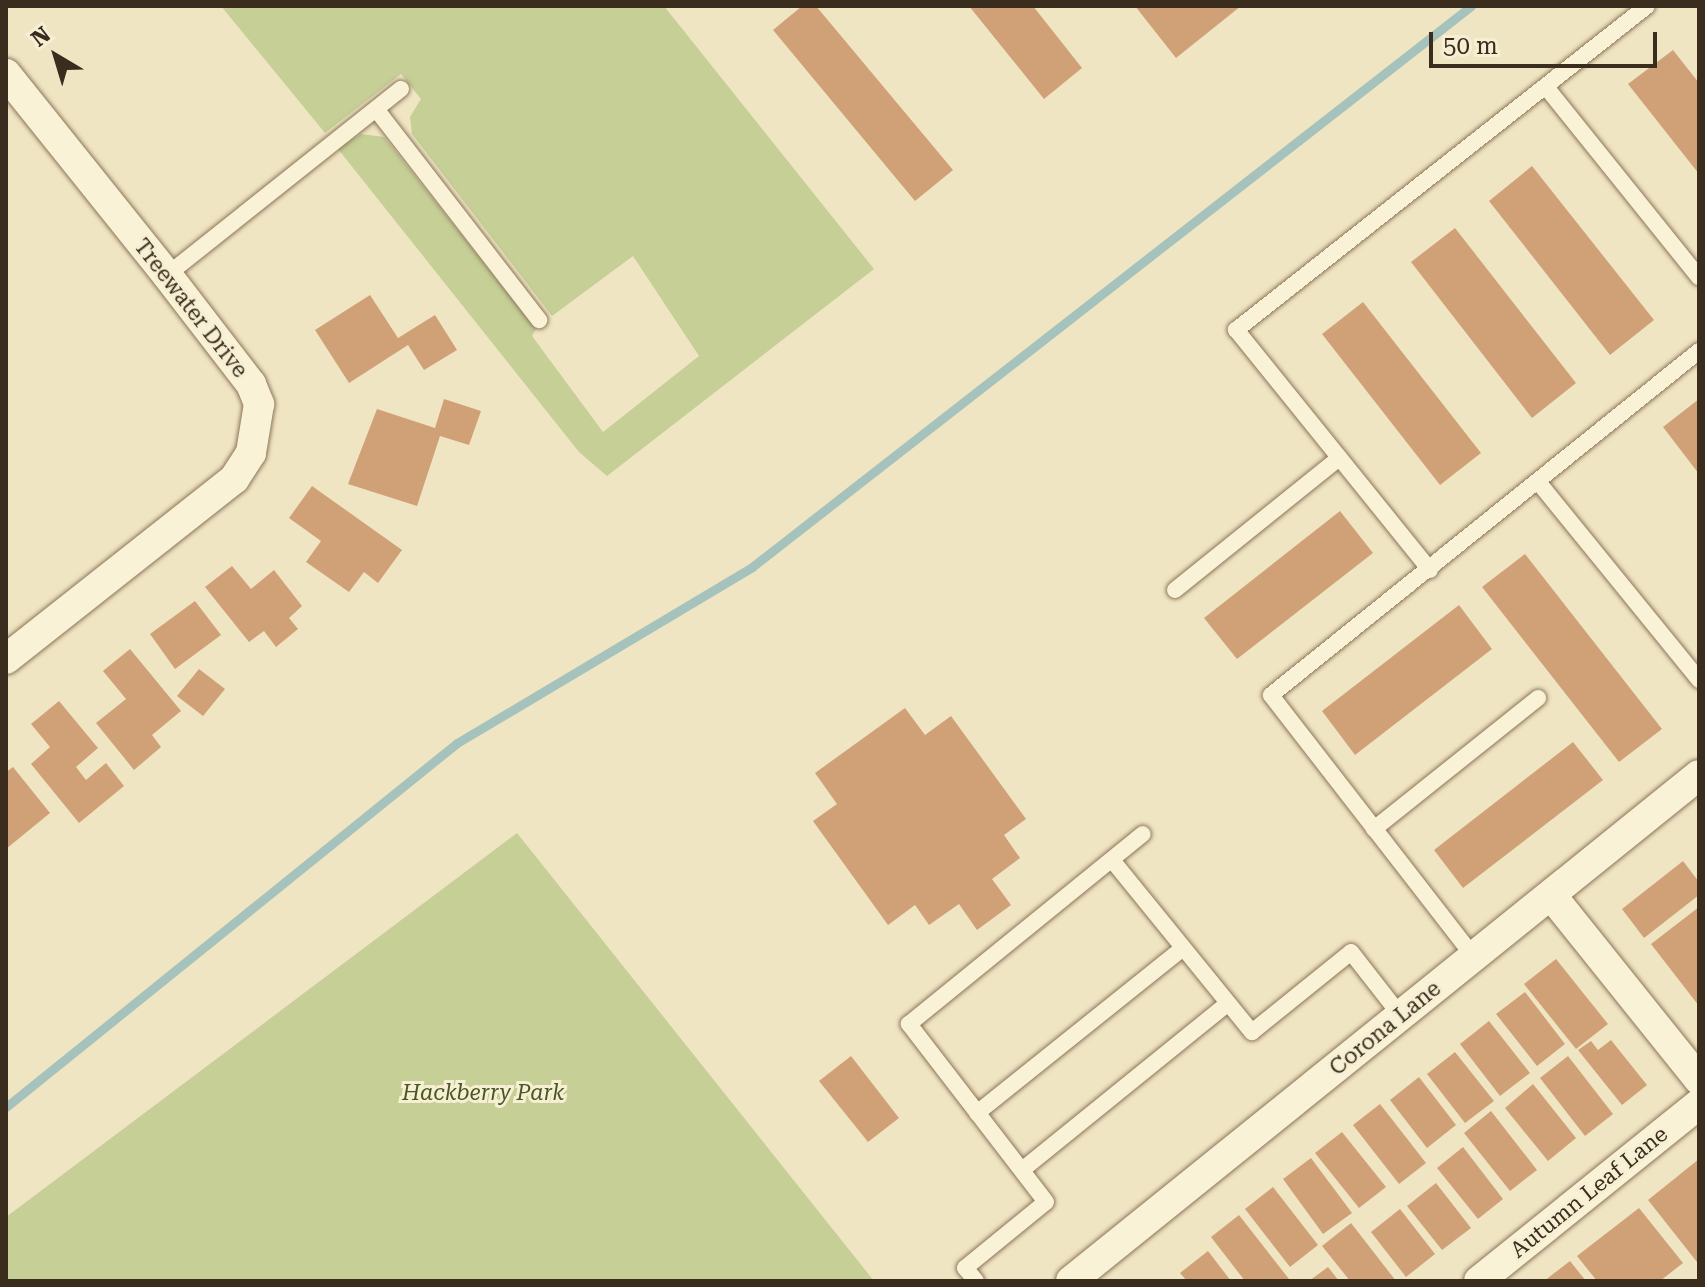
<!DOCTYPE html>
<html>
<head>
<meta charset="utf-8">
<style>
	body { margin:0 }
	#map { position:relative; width:1705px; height:1287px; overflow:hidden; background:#f0e5c3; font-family:"Roboto Serif",serif }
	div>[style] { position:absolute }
	.green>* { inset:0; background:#c5cf96 }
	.stream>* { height:9px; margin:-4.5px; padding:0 4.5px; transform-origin:4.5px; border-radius:4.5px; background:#a5c3bc }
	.building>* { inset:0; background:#d0a177 }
	.roads { filter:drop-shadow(0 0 2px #8b7659) drop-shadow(0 0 2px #8b7659) }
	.lane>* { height:16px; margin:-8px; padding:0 8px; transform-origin:8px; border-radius:8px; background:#faf2d7 }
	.street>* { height:30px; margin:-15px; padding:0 15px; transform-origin:15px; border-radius:15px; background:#faf2d7 }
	span { translate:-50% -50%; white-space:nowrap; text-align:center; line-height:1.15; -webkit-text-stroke:6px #f7efd3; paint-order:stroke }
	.street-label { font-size:22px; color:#3a2d1d }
	.park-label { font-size:22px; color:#485823; font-style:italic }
	.frame { position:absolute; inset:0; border:8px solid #3a2d1d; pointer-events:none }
	.north { position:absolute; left:16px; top:16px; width:80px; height:80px; -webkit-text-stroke:6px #f7efd3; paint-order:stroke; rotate:322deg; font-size:22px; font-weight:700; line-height:32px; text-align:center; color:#3a2d1d }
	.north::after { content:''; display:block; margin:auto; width:28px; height:36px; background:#3a2d1d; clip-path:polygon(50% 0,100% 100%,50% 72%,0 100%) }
	.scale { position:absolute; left:1429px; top:32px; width:228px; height:36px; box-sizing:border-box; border:4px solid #3a2d1d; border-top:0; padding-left:10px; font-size:24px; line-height:28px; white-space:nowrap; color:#3a2d1d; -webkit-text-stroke:6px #f7efd3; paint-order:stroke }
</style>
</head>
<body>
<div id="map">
	<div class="green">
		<div style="clip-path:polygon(221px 6px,664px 6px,874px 269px,607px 476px,579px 452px,338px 149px,361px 134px,384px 137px,536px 329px,532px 336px,603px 432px,699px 356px,633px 256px,552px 316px,412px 134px,410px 117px,421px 99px,401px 74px,325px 133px)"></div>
		<div style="clip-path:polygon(517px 833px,874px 1281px,6px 1281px,6px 1217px)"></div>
	</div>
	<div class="stream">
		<div style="left:6px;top:1107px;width:580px;rotate:-38.91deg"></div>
		<div style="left:457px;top:743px;width:344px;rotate:-30.8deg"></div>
		<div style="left:752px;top:567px;width:912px;rotate:-37.96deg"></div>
	</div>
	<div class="building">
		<div style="clip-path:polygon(802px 6px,816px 6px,953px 170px,915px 201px,773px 30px)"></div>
		<div style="clip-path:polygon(969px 6px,1033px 6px,1082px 68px,1044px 99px)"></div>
		<div style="clip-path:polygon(1135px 6px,1241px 6px,1176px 58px)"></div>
		<div style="clip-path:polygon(1673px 50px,1699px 83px,1699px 174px,1628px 84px)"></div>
		<div style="clip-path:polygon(1532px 166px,1654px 320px,1610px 355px,1489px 201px)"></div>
		<div style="clip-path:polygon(1455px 228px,1576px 383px,1532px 418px,1411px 262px)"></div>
		<div style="clip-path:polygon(370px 295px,398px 338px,435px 315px,457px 350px,424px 370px,408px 345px,349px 383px,315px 330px)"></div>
		<div style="clip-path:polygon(1363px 302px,1481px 453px,1440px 485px,1322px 334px)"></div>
		<div style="clip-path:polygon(444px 399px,481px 411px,469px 445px,440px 436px,417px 506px,348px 484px,377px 409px,435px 428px)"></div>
		<div style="clip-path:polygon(1699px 399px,1699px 474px,1663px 427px)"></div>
		<div style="clip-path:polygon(312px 486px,402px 550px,378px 583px,364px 572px,349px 592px,306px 562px,321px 541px,289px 518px)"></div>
		<div style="clip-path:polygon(1340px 511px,1373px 553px,1237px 659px,1204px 618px)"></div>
		<div style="clip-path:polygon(1525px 554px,1662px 729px,1619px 762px,1482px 587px)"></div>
		<div style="clip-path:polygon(232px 566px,251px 589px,274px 570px,302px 606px,289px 618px,298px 629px,276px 647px,264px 631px,249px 642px,205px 587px)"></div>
		<div style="clip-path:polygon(195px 601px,221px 635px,175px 669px,150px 634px)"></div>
		<div style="clip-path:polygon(1459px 605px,1492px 649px,1355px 755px,1322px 711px)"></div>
		<div style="clip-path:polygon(130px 649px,181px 711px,152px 735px,161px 747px,134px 770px,96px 723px,126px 699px,103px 671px)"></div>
		<div style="clip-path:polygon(199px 669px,225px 689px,203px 716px,177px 696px)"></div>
		<div style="clip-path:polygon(59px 701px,98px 748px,76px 767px,86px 780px,106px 763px,124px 786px,79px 823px,31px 764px,50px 747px,31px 724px)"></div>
		<div style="clip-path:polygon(905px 708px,925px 735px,951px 716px,1026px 819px,1004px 835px,1020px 858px,992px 879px,1011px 905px,977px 930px,959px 904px,929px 925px,915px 905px,888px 925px,813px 821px,837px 804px,815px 773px)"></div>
		<div style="clip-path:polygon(1573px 742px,1603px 780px,1463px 888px,1434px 850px)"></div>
		<div style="clip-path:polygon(13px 767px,50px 813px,6px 849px,6px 772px)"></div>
		<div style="clip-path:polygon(1683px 861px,1699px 882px,1699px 895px,1644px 938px,1622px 909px)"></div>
		<div style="clip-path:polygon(1699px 907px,1699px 1006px,1651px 944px)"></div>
		<div style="clip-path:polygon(1556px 959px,1608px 1024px,1576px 1049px,1524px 984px)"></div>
		<div style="clip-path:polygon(1525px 992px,1565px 1044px,1537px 1066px,1496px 1014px)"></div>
		<div style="clip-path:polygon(1489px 1021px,1530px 1073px,1500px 1096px,1460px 1044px)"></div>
		<div style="clip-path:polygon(1611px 1040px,1647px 1085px,1622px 1105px,1578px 1050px,1591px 1041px,1598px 1050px)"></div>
		<div style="clip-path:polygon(1455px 1052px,1494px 1101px,1465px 1123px,1427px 1074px)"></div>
		<div style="clip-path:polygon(851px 1056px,899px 1118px,868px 1142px,819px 1081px)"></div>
		<div style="clip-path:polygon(1568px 1056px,1613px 1114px,1585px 1136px,1540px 1078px)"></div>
		<div style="clip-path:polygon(1419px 1077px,1456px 1125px,1427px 1148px,1390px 1100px)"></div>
		<div style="clip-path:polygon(1533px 1084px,1576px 1138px,1548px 1161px,1505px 1108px)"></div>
		<div style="clip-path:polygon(1380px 1104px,1426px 1163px,1399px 1184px,1353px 1125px)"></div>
		<div style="clip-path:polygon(1491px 1111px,1537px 1170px,1510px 1191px,1464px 1133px)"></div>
		<div style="clip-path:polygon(1342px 1132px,1386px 1187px,1359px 1208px,1315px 1153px)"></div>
		<div style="clip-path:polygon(1463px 1147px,1503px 1199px,1478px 1219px,1437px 1168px)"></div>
		<div style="clip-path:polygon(1311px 1158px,1352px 1213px,1323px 1234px,1283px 1179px)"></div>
		<div style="clip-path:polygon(1699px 1159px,1699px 1261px,1697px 1262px,1648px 1200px)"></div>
		<div style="clip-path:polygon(1436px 1183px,1471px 1228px,1442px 1250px,1407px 1206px)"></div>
		<div style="clip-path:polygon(1273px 1187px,1318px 1245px,1290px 1267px,1245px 1209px)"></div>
		<div style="clip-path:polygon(1639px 1208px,1683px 1263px,1660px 1281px,1597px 1281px,1577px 1256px)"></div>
		<div style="clip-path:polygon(1400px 1209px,1435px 1254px,1406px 1277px,1371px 1232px)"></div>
		<div style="clip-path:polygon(1239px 1215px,1289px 1279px,1286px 1281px,1245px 1281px,1211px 1237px)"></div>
		<div style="clip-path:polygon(1351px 1223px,1396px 1281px,1350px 1281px,1322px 1246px)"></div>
		<div style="clip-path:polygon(1208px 1251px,1231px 1281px,1187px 1281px,1180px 1273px)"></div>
		<div style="clip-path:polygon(1570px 1261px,1586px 1281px,1544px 1281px)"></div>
		<div style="clip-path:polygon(1328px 1267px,1339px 1281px,1309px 1281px)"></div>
	</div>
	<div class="roads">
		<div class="lane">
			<div style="left:1546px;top:87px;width:244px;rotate:51.2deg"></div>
			<div style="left:376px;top:109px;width:267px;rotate:52.3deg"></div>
			<div style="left:167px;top:275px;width:299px;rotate:-38.5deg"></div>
			<div style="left:1539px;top:483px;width:254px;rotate:50.9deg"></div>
			<div style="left:1430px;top:570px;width:309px;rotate:-128.9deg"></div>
			<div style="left:1236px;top:330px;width:523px;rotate:-38.25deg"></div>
			<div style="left:1175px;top:590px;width:211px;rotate:-38.8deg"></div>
			<div style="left:1374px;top:829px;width:210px;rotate:-38.6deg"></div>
			<div style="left:1112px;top:860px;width:222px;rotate:50.9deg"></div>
			<div style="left:1252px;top:1032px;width:127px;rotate:-38.9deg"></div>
			<div style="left:1351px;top:952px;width:81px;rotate:52deg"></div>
			<div style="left:1474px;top:957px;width:331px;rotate:-127.8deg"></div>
			<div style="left:1271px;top:695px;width:549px;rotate:-38.79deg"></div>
			<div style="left:977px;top:1113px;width:264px;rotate:-38.7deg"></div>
			<div style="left:1022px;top:1170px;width:265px;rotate:-39deg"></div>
			<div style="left:976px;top:1281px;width:17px;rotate:-130deg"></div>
			<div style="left:965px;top:1268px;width:104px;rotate:-39.2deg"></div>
			<div style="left:1046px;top:1202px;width:225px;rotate:-127.6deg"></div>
			<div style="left:909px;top:1024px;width:301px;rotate:-39.1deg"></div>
		</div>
		<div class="street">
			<div style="left:6px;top:74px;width:258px;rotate:51.3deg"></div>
			<div style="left:167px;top:275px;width:138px;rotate:52.4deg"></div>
			<div style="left:251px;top:384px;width:22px;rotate:68deg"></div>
			<div style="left:259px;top:404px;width:50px;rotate:99.3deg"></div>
			<div style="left:251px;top:453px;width:31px;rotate:123deg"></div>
			<div style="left:234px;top:479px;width:290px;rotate:141.7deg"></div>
			<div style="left:1551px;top:895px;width:237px;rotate:51.3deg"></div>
			<div style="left:1071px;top:1281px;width:806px;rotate:-38.86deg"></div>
			<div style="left:1479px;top:1281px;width:282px;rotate:-38.8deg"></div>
		</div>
	</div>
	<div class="street-label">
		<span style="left:191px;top:308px;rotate:52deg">Treewater Drive</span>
		<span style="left:1385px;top:1028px;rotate:-39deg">Corona Lane</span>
		<span style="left:1589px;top:1192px;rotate:-39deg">Autumn Leaf Lane</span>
	</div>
	<div class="park-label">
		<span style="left:483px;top:1093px">Hackberry Park</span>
	</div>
	<div class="frame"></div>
	<div class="north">N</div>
	<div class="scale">50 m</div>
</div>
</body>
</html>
